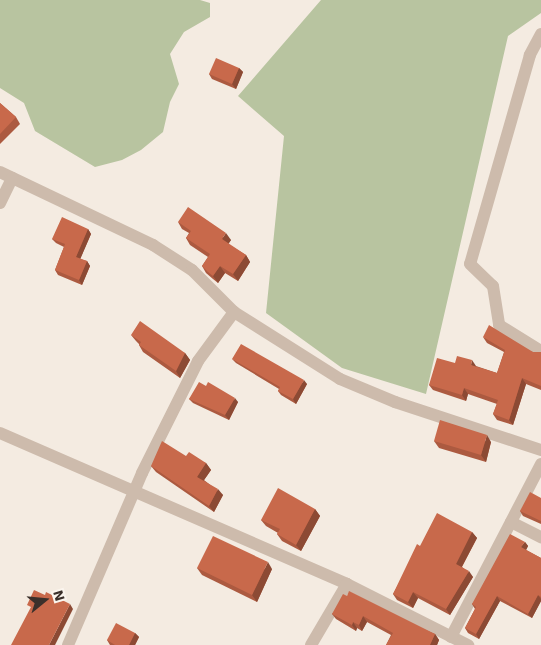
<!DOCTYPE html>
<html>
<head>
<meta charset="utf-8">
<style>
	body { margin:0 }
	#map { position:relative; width:541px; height:645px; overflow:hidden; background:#f4ebe1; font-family:"Work Sans",sans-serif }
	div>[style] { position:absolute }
	.green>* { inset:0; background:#b8c4a0 }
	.minor>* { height:12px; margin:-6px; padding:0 6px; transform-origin:6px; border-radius:6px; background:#cdbbac }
	.wall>* { inset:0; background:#ac5a40 }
	.shaded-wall>* { inset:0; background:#8c4a34 }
	.building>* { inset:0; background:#c8694b }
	span { translate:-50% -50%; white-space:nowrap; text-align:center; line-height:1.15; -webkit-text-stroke:4px #fbf5ee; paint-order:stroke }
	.north { position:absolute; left:20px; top:575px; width:50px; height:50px; -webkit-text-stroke:4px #fbf5ee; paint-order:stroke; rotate:73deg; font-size:14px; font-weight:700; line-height:20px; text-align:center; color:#3b302b }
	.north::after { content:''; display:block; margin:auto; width:18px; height:22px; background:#3b302b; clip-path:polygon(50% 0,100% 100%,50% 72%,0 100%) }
</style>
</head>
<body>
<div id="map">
	<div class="green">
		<div style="clip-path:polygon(0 0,200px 0,210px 3px,210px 17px,184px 32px,170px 54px,179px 84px,170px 102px,163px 132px,141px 150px,122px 160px,95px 167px,35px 131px,24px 103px,0 88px)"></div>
		<div style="clip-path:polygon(321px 0,541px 0,541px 13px,508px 36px,426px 394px,342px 368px,266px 313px,284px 136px,238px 96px)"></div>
	</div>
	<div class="minor">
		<div style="left:541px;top:34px;width:24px;rotate:118deg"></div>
		<div style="left:530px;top:55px;width:217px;rotate:106deg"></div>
		<div style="left:470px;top:264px;width:32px;rotate:44deg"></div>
		<div style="left:493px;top:286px;width:39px;rotate:81deg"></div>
		<div style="left:499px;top:325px;width:49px;rotate:31.8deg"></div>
		<div style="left:0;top:172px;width:170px;rotate:25.5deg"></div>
		<div style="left:153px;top:245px;width:46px;rotate:32.7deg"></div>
		<div style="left:192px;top:270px;width:59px;rotate:45deg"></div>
		<div style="left:234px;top:312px;width:125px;rotate:32.3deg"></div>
		<div style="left:340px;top:379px;width:60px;rotate:22.7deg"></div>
		<div style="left:395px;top:402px;width:154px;rotate:18.2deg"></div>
		<div style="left:0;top:203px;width:28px;rotate:-64deg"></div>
		<div style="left:0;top:433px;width:378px;rotate:23.5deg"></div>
		<div style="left:347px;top:584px;width:136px;rotate:26.8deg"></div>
		<div style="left:511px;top:522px;width:34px;rotate:27deg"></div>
		<div style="left:451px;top:637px;width:195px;rotate:-62.5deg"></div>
		<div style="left:68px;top:645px;width:187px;rotate:-66.7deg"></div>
		<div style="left:142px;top:473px;width:125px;rotate:-63.4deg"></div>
		<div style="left:198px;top:361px;width:61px;rotate:-53.7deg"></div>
		<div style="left:311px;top:645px;width:71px;rotate:-59.5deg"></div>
	</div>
	<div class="wall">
		<div style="clip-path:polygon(239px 68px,243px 72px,236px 89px,212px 79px,209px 74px)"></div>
		<div style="clip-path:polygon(0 103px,16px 117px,20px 124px,0 144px)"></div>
		<div style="clip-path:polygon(178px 222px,231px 240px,228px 244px,246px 255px,250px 262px,238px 281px,225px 273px,218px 283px,213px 279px,206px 273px,202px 266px,208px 257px,190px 245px,186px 238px,189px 233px,182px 229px)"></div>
		<div style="clip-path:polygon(88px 229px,91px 234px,80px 259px,87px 261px,90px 266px,82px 285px,58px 275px,55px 270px,64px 247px,56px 243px,52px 239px)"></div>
		<div style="clip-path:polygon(131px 335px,185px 353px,190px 360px,180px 378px,143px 352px,139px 345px,139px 344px,136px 341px)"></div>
		<div style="clip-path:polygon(483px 337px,533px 352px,541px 352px,541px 390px,526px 384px,513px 425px,497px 420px,493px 414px,497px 404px,468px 394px,466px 401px,433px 390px,429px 385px,455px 363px,476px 366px,497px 373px,504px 352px,487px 343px)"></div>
		<div style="clip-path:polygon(232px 359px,307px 384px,296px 404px,281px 395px,278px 391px,279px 389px,236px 363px)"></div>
		<div style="clip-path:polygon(206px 386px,238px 402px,229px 420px,193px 403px,189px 399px)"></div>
		<div style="clip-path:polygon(434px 441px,491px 442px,486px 462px,439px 448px)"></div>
		<div style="clip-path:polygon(186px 456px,206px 463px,211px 470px,204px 480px,223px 495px,214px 512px,156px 472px,151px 466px)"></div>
		<div style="clip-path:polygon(541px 498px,541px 524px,523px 516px,520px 511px)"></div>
		<div style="clip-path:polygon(315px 509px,320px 516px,301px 551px,282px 541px,277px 534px,278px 533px,266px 526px,261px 520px)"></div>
		<div style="clip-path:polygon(472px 532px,477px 538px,462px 567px,473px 577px,450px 615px,418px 598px,413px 608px,397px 600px,393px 594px,420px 546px)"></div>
		<div style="clip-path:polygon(525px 542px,528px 546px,526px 550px,541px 558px,541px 601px,532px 618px,500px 601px,479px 639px,468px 633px,465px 628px,475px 609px,472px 604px)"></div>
		<div style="clip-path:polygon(197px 568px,272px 569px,257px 602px,202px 575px)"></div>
		<div style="clip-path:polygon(347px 596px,435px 634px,439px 640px,437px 645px,386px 645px,391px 635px,367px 622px,362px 631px,357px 628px,356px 631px,336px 619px,332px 614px)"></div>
		<div style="clip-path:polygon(135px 633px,139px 637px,135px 645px,110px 645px,107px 640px)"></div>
	</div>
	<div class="shaded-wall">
		<div style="clip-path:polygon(239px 68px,243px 72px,236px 89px,232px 84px)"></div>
		<div style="clip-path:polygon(88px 229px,91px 234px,79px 262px,76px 257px)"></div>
		<div style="clip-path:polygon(226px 233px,231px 240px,227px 246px,222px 239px)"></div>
		<div style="clip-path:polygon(246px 255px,250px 262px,238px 281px,233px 274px)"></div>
		<div style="clip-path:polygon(87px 261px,90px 266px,82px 285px,79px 280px)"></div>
		<div style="clip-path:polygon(220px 266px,225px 273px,218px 283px,213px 276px)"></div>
		<div style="clip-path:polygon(185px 353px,190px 360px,180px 378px,176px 371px)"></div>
		<div style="clip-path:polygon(472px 360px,476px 366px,475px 370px,471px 365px)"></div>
		<div style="clip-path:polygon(522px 378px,526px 384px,513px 425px,509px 420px)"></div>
		<div style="clip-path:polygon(304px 380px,307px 384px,296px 404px,293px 399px)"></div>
		<div style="clip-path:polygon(464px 388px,468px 394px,466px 401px,462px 395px)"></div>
		<div style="clip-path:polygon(235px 398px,238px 402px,229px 420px,225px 415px)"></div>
		<div style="clip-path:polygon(487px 435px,491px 442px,486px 462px,481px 455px)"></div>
		<div style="clip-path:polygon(206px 463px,211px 470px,202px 483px,197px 477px)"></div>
		<div style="clip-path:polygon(218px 489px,223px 495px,214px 512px,209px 506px)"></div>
		<div style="clip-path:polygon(315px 509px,320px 516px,301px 551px,296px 545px)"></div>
		<div style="clip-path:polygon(472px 532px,477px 538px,460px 570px,456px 564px)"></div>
		<div style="clip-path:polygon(525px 542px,528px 546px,525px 552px,521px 547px)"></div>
		<div style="clip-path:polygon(268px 562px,272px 569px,257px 602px,252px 595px)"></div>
		<div style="clip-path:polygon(469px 571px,473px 577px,450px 615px,446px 609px)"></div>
		<div style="clip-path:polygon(413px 592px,418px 598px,413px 608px,408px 602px)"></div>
		<div style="clip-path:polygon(538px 595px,541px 599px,541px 601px,532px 618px,528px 614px)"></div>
		<div style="clip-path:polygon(497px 596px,500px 601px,479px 639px,476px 634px)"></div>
		<div style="clip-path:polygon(70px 604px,73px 609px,55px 645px,49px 645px)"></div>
		<div style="clip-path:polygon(363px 616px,367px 622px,362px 631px,359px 625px)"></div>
		<div style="clip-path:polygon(353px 622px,357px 628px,356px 631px,352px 625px)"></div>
		<div style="clip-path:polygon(135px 633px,139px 637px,135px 645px,129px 645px)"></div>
		<div style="clip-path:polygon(435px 634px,439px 640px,437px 645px,430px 645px)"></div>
	</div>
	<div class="building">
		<div style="clip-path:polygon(216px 58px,239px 68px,232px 84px,209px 74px)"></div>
		<div style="clip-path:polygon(0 103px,16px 117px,0 134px)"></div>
		<div style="clip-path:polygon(188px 207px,226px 233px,222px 239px,246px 255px,233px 274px,220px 266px,213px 276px,208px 272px,202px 266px,210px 254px,186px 238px,191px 231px,178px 222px)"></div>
		<div style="clip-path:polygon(62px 217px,88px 229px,76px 257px,87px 261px,79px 280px,55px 270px,65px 244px,52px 239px)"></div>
		<div style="clip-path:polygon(140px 321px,185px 353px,176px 371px,139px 345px,141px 342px,131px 335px)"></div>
		<div style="clip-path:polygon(489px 325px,533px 352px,541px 352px,541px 386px,522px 378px,509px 420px,493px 414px,498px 400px,464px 388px,462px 395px,429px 385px,437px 358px,455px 363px,457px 356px,472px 360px,471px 365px,497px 373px,505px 350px,483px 337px)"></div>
		<div style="clip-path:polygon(241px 344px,304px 380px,293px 399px,278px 391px,280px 387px,232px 359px)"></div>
		<div style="clip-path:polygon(199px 382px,206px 386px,208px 382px,235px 398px,225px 415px,189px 399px)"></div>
		<div style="clip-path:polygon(440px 420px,487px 435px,481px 455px,434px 441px)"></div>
		<div style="clip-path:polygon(162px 441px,186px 456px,189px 452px,206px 463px,197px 477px,218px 489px,209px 506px,151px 466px)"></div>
		<div style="clip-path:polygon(278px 488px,315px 509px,296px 545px,277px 534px,280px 529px,261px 520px)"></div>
		<div style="clip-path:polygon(530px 492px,541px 498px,541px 521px,520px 511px)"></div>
		<div style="clip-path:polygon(437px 513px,472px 532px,456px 564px,469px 571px,446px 609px,413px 592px,408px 602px,393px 594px,417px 544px,420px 546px)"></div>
		<div style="clip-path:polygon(510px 534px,525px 542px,521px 547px,541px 558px,541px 597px,538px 595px,528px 614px,497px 596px,476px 634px,465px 628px,476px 607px,472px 604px)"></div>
		<div style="clip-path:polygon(213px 536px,268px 562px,252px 595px,197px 568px)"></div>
		<div style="clip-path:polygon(34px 590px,45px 595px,46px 592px,70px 604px,49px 645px,11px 645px,31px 607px,27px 605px)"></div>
		<div style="clip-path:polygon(349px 591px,435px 634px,430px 645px,386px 645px,393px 633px,363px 616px,359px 625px,353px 622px,352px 625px,332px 614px,343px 594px,347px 596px)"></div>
		<div style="clip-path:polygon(116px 623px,135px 633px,129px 645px,115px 645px,107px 640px)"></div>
	</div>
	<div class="north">N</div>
</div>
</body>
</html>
